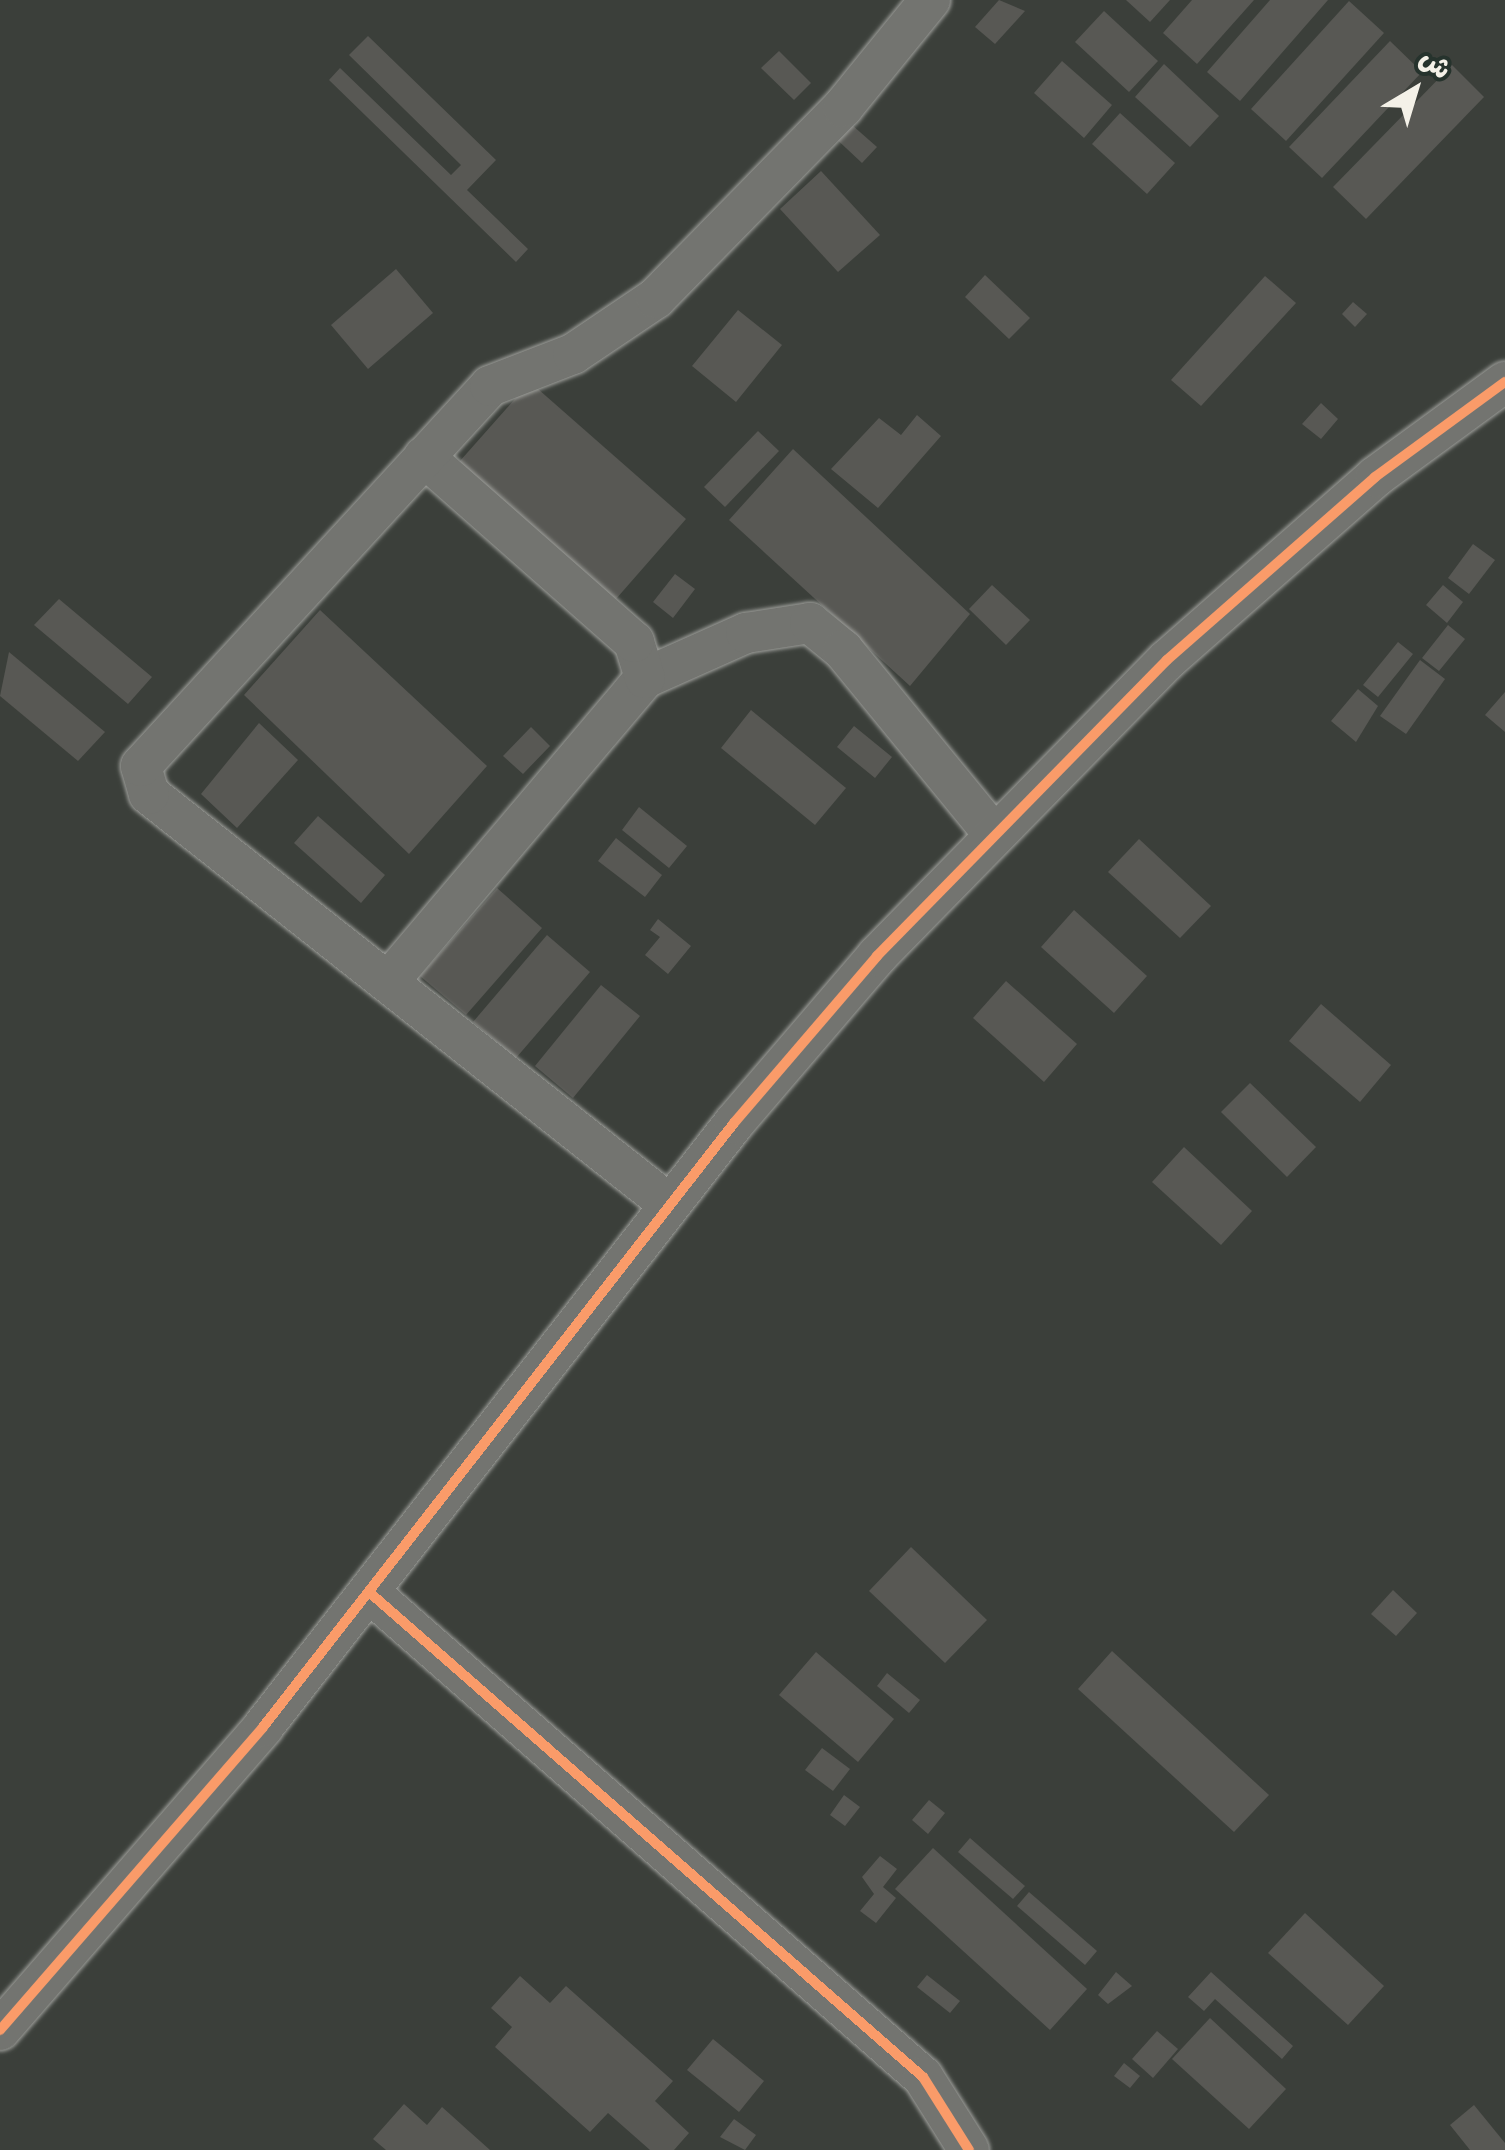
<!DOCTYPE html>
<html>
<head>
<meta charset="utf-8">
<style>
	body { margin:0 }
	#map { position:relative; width:1505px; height:2150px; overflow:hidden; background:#3b3f3a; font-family:"Indie Flower","Playpen Sans Arabic",sans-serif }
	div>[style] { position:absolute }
	.building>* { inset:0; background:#585854 }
	.roads { filter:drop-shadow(0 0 2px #9fa09c) drop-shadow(0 0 2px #9fa09c) }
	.minor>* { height:40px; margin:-20px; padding:0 20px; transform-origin:20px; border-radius:20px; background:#737470 }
	.cycleway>* { height:10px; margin:-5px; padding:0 5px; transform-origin:5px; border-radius:5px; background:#fa9b69 }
	span { translate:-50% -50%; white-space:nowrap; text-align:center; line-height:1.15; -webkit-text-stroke:9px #26332d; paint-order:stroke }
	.north { position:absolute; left:1365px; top:40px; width:100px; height:100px; -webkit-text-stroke:8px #26332d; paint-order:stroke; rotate:38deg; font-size:28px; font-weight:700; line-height:40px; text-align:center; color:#f4f1e8 }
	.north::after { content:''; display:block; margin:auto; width:35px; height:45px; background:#f4f1e8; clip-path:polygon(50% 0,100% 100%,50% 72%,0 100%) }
</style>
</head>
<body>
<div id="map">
	<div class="building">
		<div style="clip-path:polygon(999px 0,1025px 11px,995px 44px,975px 27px)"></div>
		<div style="clip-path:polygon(1126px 0,1170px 0,1150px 22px)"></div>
		<div style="clip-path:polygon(1192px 0,1254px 0,1197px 64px,1163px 33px)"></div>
		<div style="clip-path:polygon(1270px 0,1328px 0,1240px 101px,1207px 72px)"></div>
		<div style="clip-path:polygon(1349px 1px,1384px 33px,1286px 141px,1251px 109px)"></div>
		<div style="clip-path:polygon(1104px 11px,1158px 61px,1129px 92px,1075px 42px)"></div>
		<div style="clip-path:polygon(368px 36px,496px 160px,467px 190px,528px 249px,516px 262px,329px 80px,340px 68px,451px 175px,461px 165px,349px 55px)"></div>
		<div style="clip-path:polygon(1390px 41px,1422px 72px,1322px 178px,1289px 147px)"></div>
		<div style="clip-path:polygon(779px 51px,811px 83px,794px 100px,761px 68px)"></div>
		<div style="clip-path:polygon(1062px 61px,1112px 105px,1084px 138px,1034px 93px)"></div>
		<div style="clip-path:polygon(1164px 64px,1219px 116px,1190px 147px,1135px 97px)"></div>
		<div style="clip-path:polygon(1452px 65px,1484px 97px,1366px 219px,1333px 187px)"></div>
		<div style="clip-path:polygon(1120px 113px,1175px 163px,1147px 194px,1092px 144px)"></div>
		<div style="clip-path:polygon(844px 118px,877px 147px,862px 163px,831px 134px)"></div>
		<div style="clip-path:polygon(821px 171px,880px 235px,838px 272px,780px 209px)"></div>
		<div style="clip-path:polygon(396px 269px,433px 313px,368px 369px,331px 325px)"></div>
		<div style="clip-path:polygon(985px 275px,1030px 318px,1009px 339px,965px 297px)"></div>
		<div style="clip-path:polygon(1265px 276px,1296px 303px,1201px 406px,1171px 380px)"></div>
		<div style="clip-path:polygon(1353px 302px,1367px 314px,1355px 327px,1342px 314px)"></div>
		<div style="clip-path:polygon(738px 310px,782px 345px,736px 402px,692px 366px)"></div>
		<div style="clip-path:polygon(530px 382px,686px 519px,609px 607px,452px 470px)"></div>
		<div style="clip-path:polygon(1321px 403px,1338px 419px,1321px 439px,1302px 424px)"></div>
		<div style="clip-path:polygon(917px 415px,941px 436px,878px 508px,831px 469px,879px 418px,901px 435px)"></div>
		<div style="clip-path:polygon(758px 431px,779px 451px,725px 507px,704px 487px)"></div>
		<div style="clip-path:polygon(793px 449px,970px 614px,910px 686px,729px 520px)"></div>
		<div style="clip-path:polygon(1473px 544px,1495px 560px,1469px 594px,1448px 578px)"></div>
		<div style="clip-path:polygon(675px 574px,695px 589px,673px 618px,653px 602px)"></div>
		<div style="clip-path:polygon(992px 585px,1030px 620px,1006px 645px,969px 609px)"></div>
		<div style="clip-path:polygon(1443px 585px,1463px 602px,1447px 623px,1426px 605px)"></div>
		<div style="clip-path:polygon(59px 599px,152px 677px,128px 704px,34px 625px)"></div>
		<div style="clip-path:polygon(320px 610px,487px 766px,409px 854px,244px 695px)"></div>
		<div style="clip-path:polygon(1448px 625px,1465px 639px,1439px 671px,1422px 658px)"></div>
		<div style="clip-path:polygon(1398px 642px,1413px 654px,1378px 697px,1363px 685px)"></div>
		<div style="clip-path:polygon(9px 652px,105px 732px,78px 761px,0 696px)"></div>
		<div style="clip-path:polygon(1420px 660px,1445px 679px,1406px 734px,1380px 716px)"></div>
		<div style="clip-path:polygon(1358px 689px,1378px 706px,1356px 742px,1331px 721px)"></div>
		<div style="clip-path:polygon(1505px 692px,1505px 732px,1485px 715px)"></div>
		<div style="clip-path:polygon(751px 710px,846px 788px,815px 825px,721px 748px)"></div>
		<div style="clip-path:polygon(259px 723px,298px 760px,237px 828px,201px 794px)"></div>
		<div style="clip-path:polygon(854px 726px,892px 757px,875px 778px,837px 747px)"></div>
		<div style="clip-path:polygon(531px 727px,550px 746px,523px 774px,503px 756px)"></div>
		<div style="clip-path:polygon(639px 807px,687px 846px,669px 868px,622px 830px)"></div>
		<div style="clip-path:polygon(318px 816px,385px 875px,361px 903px,294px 843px)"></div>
		<div style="clip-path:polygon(616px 838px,662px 875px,645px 897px,598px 861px)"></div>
		<div style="clip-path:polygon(1139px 839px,1211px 906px,1180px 938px,1108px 872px)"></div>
		<div style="clip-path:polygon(497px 888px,542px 928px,466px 1015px,420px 976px)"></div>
		<div style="clip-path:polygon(1074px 910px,1147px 976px,1114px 1013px,1041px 947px)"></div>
		<div style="clip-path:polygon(658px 919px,691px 946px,668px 974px,645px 955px,660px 937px,650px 930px)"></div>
		<div style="clip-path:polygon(547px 935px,590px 972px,516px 1058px,473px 1022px)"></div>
		<div style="clip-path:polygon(1006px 981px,1077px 1044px,1044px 1082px,973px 1018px)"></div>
		<div style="clip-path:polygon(601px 985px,640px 1016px,573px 1098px,535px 1066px)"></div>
		<div style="clip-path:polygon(1321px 1004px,1391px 1065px,1360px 1102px,1289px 1041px)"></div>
		<div style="clip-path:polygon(1250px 1083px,1316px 1147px,1287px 1177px,1221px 1112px)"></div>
		<div style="clip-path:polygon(1184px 1147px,1252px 1211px,1221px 1245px,1152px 1182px)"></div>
		<div style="clip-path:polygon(911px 1547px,987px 1620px,945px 1663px,869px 1591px)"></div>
		<div style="clip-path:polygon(1393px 1590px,1417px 1613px,1396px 1636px,1371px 1614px)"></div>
		<div style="clip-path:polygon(1112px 1651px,1269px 1795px,1234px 1832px,1078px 1689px)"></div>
		<div style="clip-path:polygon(816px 1652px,894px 1719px,858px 1762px,779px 1695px)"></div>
		<div style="clip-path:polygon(887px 1673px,920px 1700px,909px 1713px,877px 1686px)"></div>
		<div style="clip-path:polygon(822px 1748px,850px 1769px,833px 1791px,805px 1770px)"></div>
		<div style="clip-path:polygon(844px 1795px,860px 1807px,845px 1826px,830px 1815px)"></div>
		<div style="clip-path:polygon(929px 1800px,945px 1813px,928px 1834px,912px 1820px)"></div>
		<div style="clip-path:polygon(970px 1838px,1025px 1886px,1013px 1899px,958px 1852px)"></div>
		<div style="clip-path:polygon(933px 1848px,1087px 1989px,1050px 2030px,895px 1889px)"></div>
		<div style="clip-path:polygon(880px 1856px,897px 1869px,883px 1887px,896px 1898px,876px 1923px,860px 1911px,874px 1894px,862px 1877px)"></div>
		<div style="clip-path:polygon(1029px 1892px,1097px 1951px,1085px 1965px,1017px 1906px)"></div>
		<div style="clip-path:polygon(1305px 1913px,1384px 1986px,1348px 2025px,1268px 1953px)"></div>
		<div style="clip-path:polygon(1116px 1972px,1132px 1986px,1108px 2004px,1098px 1995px)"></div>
		<div style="clip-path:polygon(1211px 1972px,1293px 2046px,1282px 2059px,1215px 1999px,1204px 2011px,1188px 1997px)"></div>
		<div style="clip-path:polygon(927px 1975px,960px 2001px,950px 2013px,917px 1987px)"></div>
		<div style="clip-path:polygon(520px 1976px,550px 2003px,566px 1986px,673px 2081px,655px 2101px,689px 2133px,674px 2150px,650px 2150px,608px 2113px,590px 2132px,495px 2047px,512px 2027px,491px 2008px)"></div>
		<div style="clip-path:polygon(1210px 2018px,1286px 2089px,1249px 2129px,1172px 2059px)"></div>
		<div style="clip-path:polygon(1157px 2031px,1178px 2049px,1153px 2078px,1132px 2059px)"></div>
		<div style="clip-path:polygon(713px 2039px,764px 2081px,739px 2112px,687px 2070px)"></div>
		<div style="clip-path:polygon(1124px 2063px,1140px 2076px,1130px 2088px,1114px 2076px)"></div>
		<div style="clip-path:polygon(404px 2104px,427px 2125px,442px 2107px,490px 2150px,386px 2150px,373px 2139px)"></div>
		<div style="clip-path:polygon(1474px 2105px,1505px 2143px,1505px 2150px,1470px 2150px,1450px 2125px)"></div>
		<div style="clip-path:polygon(734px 2119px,756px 2135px,745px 2150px,720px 2137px)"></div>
	</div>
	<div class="roads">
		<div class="minor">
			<div style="left:645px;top:678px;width:111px;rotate:-24deg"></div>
			<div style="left:746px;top:633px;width:65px;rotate:-8.9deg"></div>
			<div style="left:810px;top:623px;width:43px;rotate:39.3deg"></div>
			<div style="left:843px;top:650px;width:237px;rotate:50.7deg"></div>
			<div style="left:388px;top:982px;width:398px;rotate:-49.8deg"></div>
			<div style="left:645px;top:678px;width:38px;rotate:-107deg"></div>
			<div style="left:634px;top:642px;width:280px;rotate:-138.6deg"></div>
			<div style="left:669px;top:1204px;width:662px;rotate:-141.75deg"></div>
			<div style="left:149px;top:794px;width:29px;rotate:-106deg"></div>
			<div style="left:141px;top:766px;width:516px;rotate:-47.43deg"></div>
			<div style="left:490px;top:386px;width:89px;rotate:-21.1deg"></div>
			<div style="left:573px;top:354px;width:100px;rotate:-34deg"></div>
			<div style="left:656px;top:298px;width:267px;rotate:-45.6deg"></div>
			<div style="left:843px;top:107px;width:138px;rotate:-50.9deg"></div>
			<div style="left:369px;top:1592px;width:736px;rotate:41.2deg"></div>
			<div style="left:923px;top:2077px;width:86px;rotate:57.8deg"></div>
			<div style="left:0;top:2030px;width:401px;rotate:-49deg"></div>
			<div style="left:263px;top:1727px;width:766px;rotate:-52.05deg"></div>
			<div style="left:734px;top:1123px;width:220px;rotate:-49.4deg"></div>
			<div style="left:877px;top:956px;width:414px;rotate:-45.6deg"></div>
			<div style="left:1167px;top:660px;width:277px;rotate:-41.3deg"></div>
			<div style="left:1375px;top:477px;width:161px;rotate:-36.2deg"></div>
		</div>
	</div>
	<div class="cycleway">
		<div style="left:369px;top:1592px;width:736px;rotate:41.2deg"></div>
		<div style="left:923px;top:2077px;width:86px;rotate:57.8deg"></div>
		<div style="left:0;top:2030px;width:401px;rotate:-49deg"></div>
		<div style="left:263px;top:1727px;width:766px;rotate:-52.05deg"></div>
		<div style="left:734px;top:1123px;width:220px;rotate:-49.4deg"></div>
		<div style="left:877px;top:956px;width:414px;rotate:-45.6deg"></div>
		<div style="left:1167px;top:660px;width:277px;rotate:-41.3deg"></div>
		<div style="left:1375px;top:477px;width:161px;rotate:-36.2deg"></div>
	</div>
	<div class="north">ش</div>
</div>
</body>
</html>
